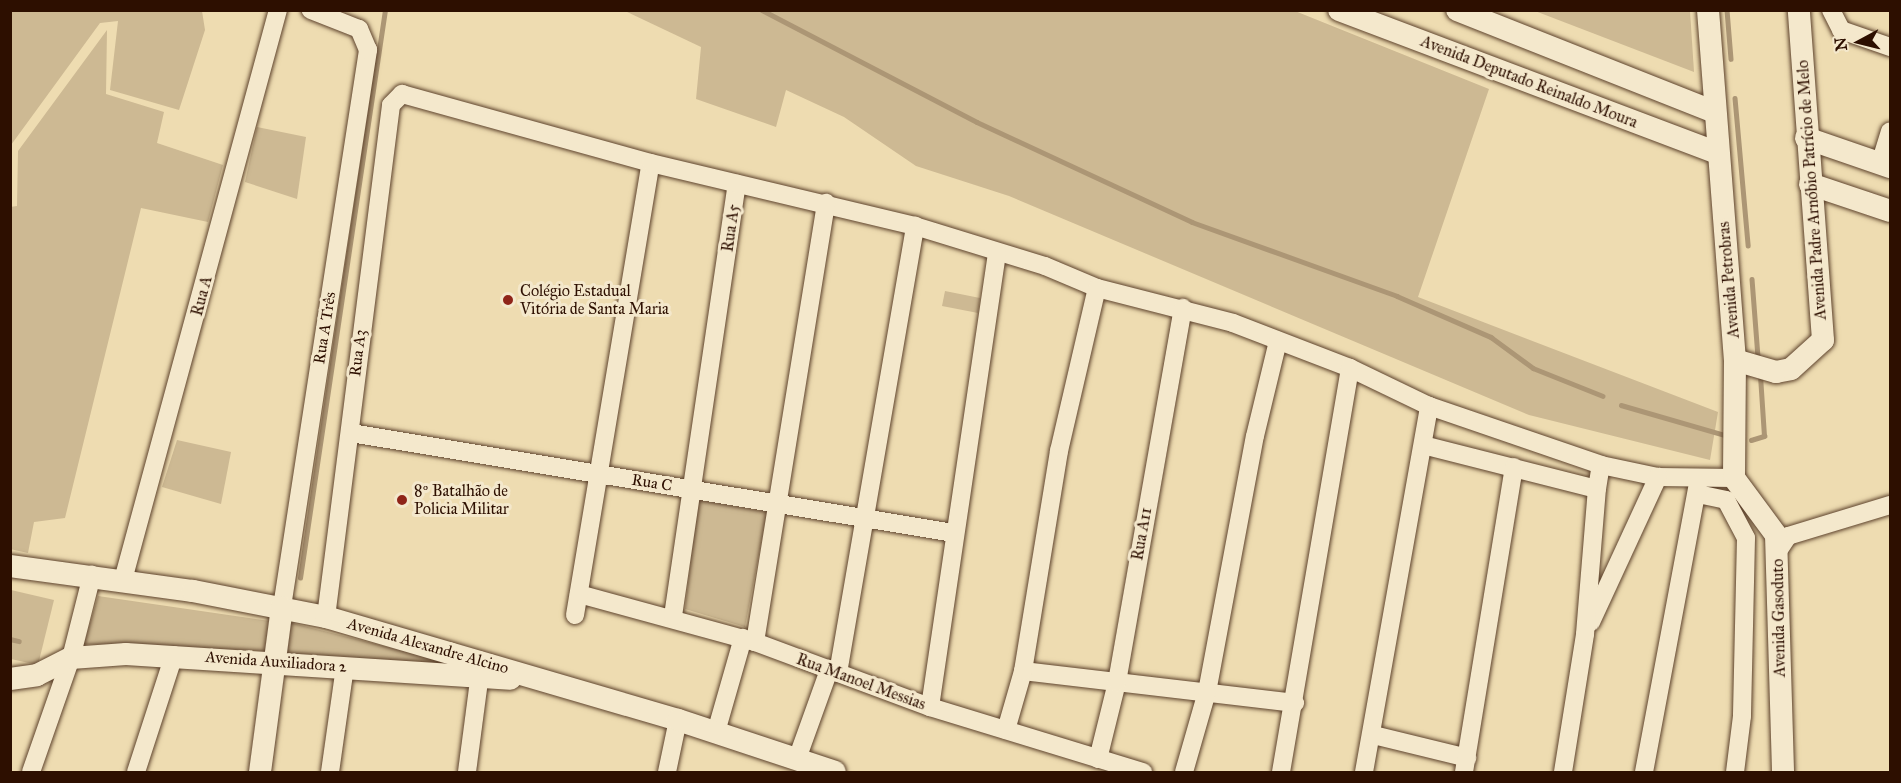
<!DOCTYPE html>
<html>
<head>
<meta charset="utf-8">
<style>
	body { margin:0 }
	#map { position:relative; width:1901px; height:783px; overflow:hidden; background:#eedcb1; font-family:"IM FELL Great Primer",serif }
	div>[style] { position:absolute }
	.green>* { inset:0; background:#cdb993 }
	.stream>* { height:4.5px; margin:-2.25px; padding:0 2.25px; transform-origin:2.25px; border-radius:2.25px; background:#ac9675 }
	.roads { filter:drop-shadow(0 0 2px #5d422c) drop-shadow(0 0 2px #5d422c) }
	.minor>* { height:18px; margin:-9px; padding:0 9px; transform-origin:9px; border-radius:9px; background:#f4e8cc }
	.tertiary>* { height:22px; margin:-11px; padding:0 11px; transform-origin:11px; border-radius:11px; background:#f4e8cc }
	.dots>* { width:16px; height:16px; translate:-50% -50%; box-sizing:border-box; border:3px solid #f4e8cc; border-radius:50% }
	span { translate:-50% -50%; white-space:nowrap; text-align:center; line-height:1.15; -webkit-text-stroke:6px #f4e8cc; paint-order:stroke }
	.street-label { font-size:16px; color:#2d0f00 }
	.poi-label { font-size:16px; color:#2d0f00 }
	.left { translate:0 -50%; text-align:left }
	.frame { position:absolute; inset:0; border:12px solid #2d0f00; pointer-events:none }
	.north { position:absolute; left:1829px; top:12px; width:60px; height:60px; -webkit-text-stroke:4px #f4e8cc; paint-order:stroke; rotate:263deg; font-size:16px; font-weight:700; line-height:24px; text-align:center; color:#2d0f00 }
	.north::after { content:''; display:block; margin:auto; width:21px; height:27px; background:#2d0f00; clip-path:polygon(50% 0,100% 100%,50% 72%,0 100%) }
</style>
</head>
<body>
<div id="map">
	<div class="green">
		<div style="clip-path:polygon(11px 10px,202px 11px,205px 30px,179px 110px,110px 90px,118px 21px,100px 23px,11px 145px)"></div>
		<div style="clip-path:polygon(625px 11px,1295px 11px,1489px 89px,1418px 297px,1718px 412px,1710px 460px,1529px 415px,1009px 196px,916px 166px,844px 117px,786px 90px,776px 127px,696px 99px,701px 47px)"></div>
		<div style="clip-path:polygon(1535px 11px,1690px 11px,1694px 72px)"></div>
		<div style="clip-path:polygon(107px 30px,106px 94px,164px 112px,157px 143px,223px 165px,208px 222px,141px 208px,65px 518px,34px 522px,28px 553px,10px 549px,10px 207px,17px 206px,18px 151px)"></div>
		<div style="clip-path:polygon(257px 127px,306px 137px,297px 199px,245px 182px)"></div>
		<div style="clip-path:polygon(945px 291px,980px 298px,978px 313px,942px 306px)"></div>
		<div style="clip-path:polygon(177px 440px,231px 452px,221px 504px,162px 487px)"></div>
		<div style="clip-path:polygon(698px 500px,767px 512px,745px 627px,685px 609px)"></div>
		<div style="clip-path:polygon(11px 590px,54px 600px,38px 665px,11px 659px)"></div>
		<div style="clip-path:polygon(98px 596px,270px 621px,266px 651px,84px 644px)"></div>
		<div style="clip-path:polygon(288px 622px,455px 664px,285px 655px)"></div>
	</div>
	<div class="stream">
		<div style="left:762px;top:10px;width:242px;rotate:27.5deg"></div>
		<div style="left:977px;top:122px;width:237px;rotate:24.9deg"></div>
		<div style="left:1192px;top:222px;width:218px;rotate:19.8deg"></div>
		<div style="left:1397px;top:296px;width:103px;rotate:23.6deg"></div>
		<div style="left:1491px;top:337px;width:52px;rotate:36.4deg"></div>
		<div style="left:1533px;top:368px;width:75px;rotate:21.8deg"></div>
		<div style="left:1727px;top:10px;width:49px;rotate:85.3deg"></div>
		<div style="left:1735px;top:98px;width:148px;rotate:84.9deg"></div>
		<div style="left:1752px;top:279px;width:78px;rotate:85.6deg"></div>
		<div style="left:1621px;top:405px;width:108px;rotate:16.1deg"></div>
		<div style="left:1751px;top:440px;width:14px;rotate:-17deg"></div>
		<div style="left:1764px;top:436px;width:60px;rotate:-93.8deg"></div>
		<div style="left:300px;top:578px;width:574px;rotate:-81.49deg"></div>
		<div style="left:10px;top:639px;width:9px;rotate:13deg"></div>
	</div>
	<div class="roads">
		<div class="minor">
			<div style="left:1831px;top:10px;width:22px;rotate:63deg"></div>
			<div style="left:1841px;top:30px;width:52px;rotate:19.1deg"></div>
			<div style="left:1880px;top:164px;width:34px;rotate:-73deg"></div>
			<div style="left:351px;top:433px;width:611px;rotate:9.42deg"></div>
			<div style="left:1423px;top:445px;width:179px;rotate:14.2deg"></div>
			<div style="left:1597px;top:489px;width:24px;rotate:-81deg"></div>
			<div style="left:1601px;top:465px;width:58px;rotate:11.9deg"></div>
			<div style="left:1658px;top:477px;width:76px;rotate:0.8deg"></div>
			<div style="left:1698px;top:494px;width:29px;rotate:12deg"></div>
			<div style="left:1726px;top:500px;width:43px;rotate:62.2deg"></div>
			<div style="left:1746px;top:538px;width:178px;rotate:91.3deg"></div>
			<div style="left:1742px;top:716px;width:56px;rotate:97.1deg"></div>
			<div style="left:1778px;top:551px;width:18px;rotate:-56deg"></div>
			<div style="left:1788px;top:536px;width:107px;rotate:-16.9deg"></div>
			<div style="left:123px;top:580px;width:591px;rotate:-74.79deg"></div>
			<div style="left:579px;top:594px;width:182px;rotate:15.3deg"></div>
			<div style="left:755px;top:642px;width:187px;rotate:20.4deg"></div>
			<div style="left:930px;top:707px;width:223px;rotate:17deg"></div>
			<div style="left:282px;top:607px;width:564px;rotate:-81.22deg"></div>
			<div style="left:368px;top:50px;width:23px;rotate:-113deg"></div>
			<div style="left:359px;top:29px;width:52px;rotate:-158.4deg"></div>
			<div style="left:575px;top:615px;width:458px;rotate:-80.5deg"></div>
			<div style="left:673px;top:616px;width:437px;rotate:-81.6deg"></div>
			<div style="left:326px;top:617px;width:516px;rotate:-82.76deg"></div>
			<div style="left:391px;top:105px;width:16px;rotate:-45deg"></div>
			<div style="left:402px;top:94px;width:258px;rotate:15.5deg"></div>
			<div style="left:651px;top:163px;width:271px;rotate:13.4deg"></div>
			<div style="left:915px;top:226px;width:136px;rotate:17.1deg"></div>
			<div style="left:1045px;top:266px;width:56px;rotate:22.9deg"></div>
			<div style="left:1097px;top:288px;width:140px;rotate:14.4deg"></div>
			<div style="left:1233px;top:323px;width:125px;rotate:21deg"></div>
			<div style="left:1350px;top:368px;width:88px;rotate:25.7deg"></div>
			<div style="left:1429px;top:406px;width:182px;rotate:18.9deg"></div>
			<div style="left:1591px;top:622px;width:160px;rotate:-65.2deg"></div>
			<div style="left:755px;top:642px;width:445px;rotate:-80.8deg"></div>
			<div style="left:1023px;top:671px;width:274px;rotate:6.7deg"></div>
			<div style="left:838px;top:673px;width:454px;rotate:-80.2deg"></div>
			<div style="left:930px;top:707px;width:458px;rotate:-81.6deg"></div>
			<div style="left:1006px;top:730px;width:61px;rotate:-73.9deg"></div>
			<div style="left:1023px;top:671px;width:223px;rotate:-80.7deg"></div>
			<div style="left:1059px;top:451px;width:167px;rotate:-76.9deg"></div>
			<div style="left:716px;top:732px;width:98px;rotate:-74deg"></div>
			<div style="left:1373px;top:735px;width:97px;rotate:13.7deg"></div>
			<div style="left:797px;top:759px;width:95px;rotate:-70.2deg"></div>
			<div style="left:1098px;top:759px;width:79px;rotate:-76.1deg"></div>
			<div style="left:1117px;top:682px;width:380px;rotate:-80deg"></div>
			<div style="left:31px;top:772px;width:121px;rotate:-70.7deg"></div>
			<div style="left:71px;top:658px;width:86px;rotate:-75.8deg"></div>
			<div style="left:136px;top:772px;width:123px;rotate:-72deg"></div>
			<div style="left:330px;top:772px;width:106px;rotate:-81.9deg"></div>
			<div style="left:467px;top:772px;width:107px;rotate:-82.5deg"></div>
			<div style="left:667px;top:772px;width:53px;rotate:-78.1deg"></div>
			<div style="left:1184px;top:772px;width:83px;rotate:-74deg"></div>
			<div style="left:1207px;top:692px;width:260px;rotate:-79.4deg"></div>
			<div style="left:1255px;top:436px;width:98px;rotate:-76.4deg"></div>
			<div style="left:1281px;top:772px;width:410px;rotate:-80.3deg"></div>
			<div style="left:1364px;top:772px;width:372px;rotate:-79.9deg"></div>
			<div style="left:1464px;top:772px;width:309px;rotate:-80.7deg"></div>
			<div style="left:1563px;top:772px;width:140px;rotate:-80.9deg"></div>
			<div style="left:1585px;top:634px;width:145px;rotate:-85.3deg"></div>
			<div style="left:1644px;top:772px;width:293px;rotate:-79.4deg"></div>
		</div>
		<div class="tertiary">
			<div style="left:1339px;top:10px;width:405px;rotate:20.7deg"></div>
			<div style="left:1457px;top:10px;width:277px;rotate:21.6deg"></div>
			<div style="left:1708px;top:10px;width:351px;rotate:85.6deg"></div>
			<div style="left:1735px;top:360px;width:118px;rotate:90.5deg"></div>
			<div style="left:1734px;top:478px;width:71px;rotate:53.6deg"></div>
			<div style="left:1776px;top:535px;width:237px;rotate:88.3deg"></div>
			<div style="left:1806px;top:138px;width:89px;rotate:19deg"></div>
			<div style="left:1810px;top:184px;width:84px;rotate:18.6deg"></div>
			<div style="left:1735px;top:360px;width:43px;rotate:16.3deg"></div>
			<div style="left:1776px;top:372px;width:15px;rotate:-11deg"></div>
			<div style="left:1791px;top:369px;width:43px;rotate:-42.2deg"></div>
			<div style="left:1823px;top:340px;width:331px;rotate:-94.2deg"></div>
			<div style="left:10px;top:566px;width:185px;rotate:7.8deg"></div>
			<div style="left:193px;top:591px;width:136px;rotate:11.1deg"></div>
			<div style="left:326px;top:617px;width:367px;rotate:16.3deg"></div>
			<div style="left:678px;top:720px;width:165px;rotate:18.3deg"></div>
			<div style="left:10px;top:679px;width:27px;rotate:-8deg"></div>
			<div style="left:37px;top:675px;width:38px;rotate:-27deg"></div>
			<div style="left:71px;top:658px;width:55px;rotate:-4.2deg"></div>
			<div style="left:126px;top:654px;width:385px;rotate:3.7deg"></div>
			<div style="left:260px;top:772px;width:166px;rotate:-82.4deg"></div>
		</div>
	</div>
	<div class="dots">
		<div style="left:508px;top:300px;background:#8f2418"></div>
		<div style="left:402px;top:500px;background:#8f2418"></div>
	</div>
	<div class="street-label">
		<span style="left:1529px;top:82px;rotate:21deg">Avenida Deputado Reinaldo Moura</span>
		<span style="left:1812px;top:190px;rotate:-94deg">Avenida Padre Arnóbio Patrício de Melo</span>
		<span style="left:731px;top:228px;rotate:-82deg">Rua A5</span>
		<span style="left:1729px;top:280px;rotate:-95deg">Avenida Petrobras</span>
		<span style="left:202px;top:296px;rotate:-75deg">Rua A</span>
		<span style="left:325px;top:328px;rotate:-81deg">Rua A Três</span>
		<span style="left:358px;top:353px;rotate:-83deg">Rua A3</span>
		<span style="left:652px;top:483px;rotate:9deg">Rua C</span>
		<span style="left:1142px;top:534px;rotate:-80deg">Rua A11</span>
		<span style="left:1779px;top:618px;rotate:-91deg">Avenida Gasoduto</span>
		<span style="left:428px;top:646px;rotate:16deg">Avenida Alexandre Alcino</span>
		<span style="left:276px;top:662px;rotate:4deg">Avenida Auxiliadora 2</span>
		<span style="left:861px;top:682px;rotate:20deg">Rua Manoel Messias</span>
	</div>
	<div class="poi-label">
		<span class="left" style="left:520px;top:300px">Colégio Estadual<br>Vitória de Santa Maria</span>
		<span class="left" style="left:414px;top:500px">8º Batalhão de<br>Policia Militar</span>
	</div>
	<div class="frame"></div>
	<div class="north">N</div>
</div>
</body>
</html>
